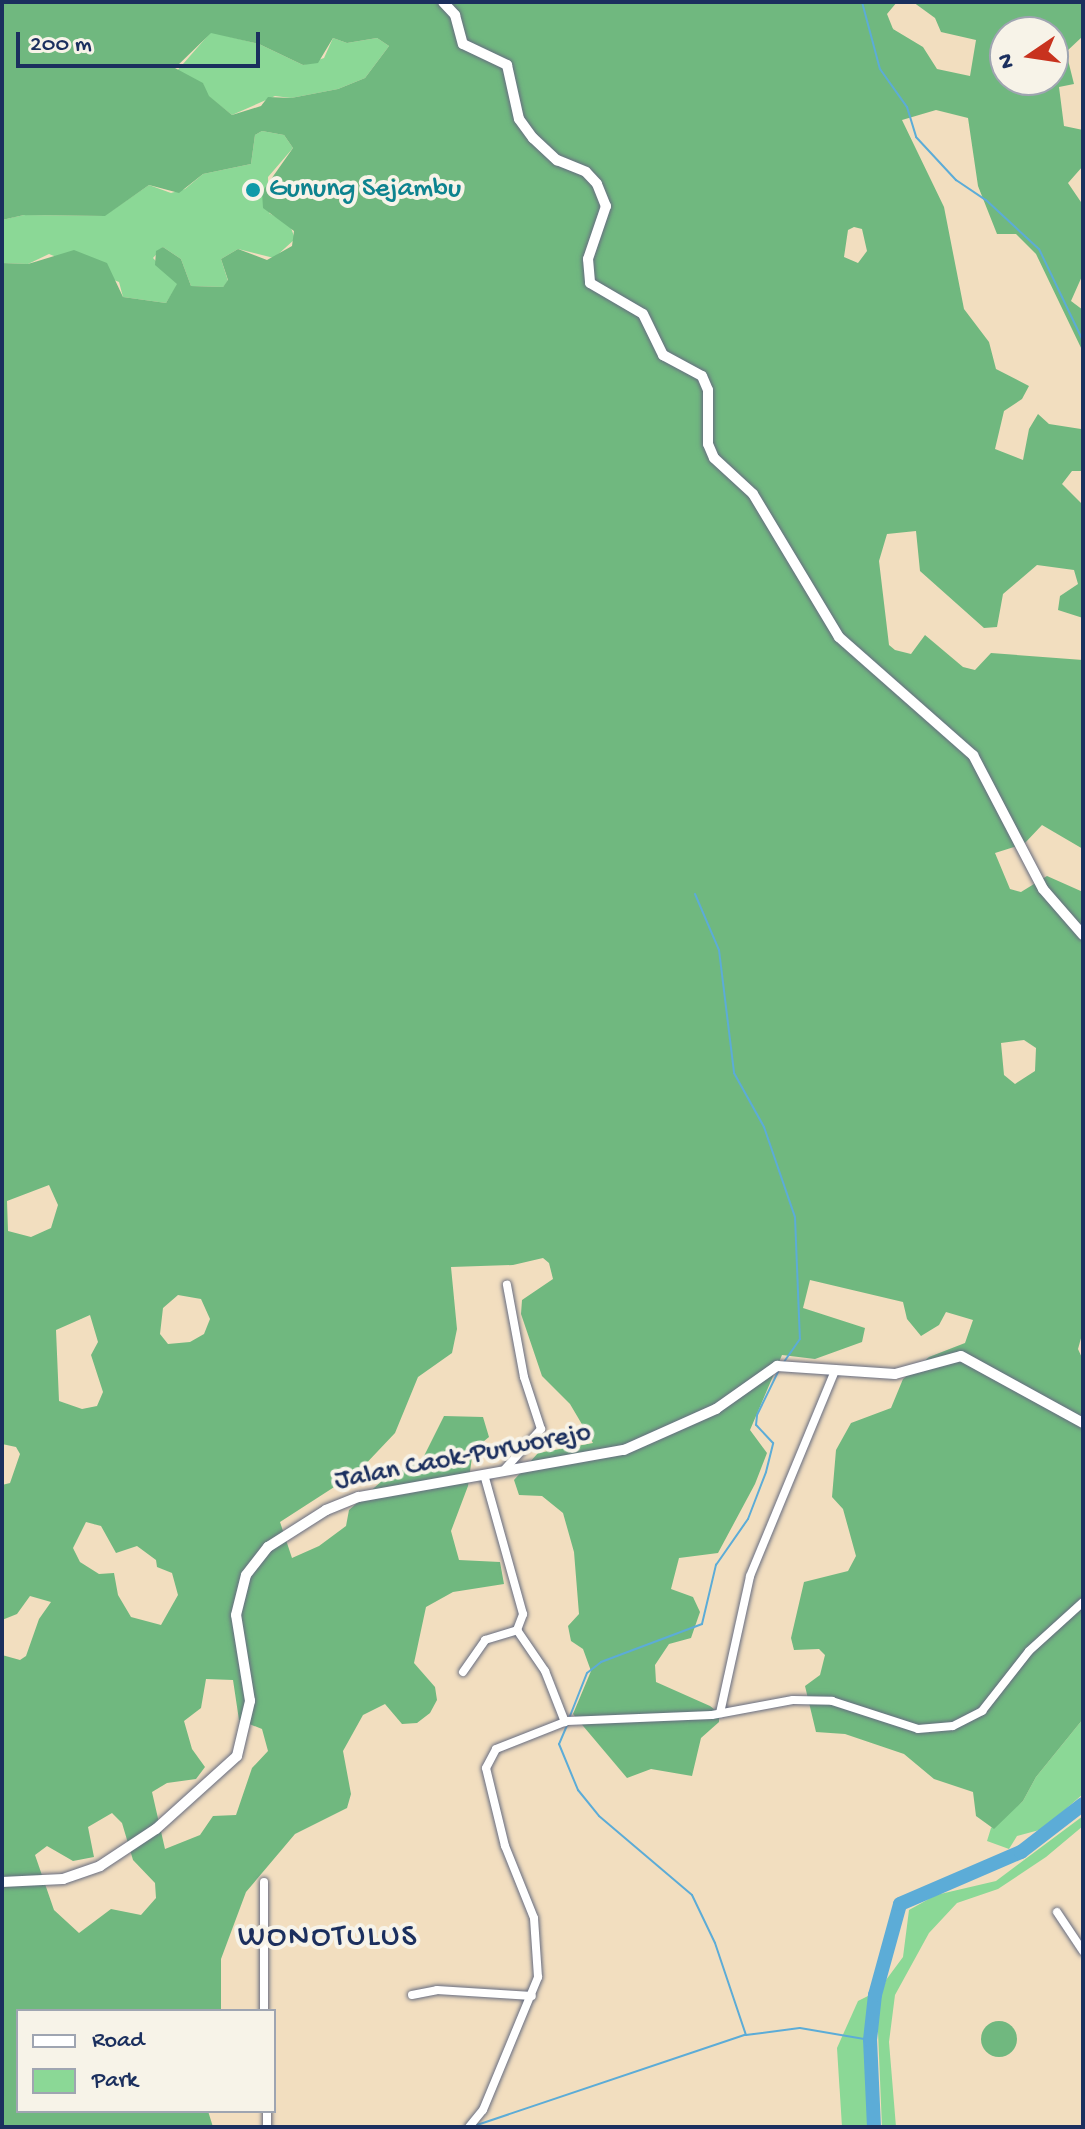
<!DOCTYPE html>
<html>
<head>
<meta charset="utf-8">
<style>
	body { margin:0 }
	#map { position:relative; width:1085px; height:2129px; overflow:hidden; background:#f2debf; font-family:"Gochi Hand",sans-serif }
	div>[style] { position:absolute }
	.green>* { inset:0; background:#8bd896 }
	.forest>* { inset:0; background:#70b87f }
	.round { border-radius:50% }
	.stream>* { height:2px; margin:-1px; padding:0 1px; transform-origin:1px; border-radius:1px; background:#5cacd7 }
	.river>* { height:14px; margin:-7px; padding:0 7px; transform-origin:7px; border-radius:7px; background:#5cacd7 }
	.roads { filter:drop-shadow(0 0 2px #666c80) drop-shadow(0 0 2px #666c80) }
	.minor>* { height:8px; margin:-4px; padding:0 4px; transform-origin:4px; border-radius:4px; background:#fff }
	.tertiary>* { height:10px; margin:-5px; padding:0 5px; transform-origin:5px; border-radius:5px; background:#fff }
	.dots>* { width:22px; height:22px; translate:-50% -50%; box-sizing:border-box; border:4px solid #f7f3e8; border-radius:50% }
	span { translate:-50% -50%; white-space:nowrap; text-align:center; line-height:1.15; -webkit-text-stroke:8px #f7f3e8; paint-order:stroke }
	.culture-label { font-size:28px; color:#0d838f }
	.left { translate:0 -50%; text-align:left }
	.street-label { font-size:28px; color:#1b2f5e }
	.quarter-label { font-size:32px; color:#1b2f5e; letter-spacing:2px }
	.frame { position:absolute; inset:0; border:4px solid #1b2f5e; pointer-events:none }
	.legend { position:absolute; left:16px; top:2009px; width:260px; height:104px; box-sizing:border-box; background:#f7f3e8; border:2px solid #9fa5b1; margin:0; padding:10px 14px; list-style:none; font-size:24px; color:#1b2f5e }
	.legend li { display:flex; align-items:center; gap:16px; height:40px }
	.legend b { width:40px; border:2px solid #9fa5b1 }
	.north { position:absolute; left:989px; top:16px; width:80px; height:80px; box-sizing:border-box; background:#f7f3e8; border:2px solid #9fa5b1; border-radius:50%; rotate:257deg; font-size:22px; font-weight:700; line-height:32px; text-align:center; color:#1b2f5e }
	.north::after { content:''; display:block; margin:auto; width:28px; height:36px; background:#c8321e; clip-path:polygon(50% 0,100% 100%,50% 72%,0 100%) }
	.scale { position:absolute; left:16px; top:32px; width:244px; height:36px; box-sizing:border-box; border:4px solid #1b2f5e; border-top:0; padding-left:10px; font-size:24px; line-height:28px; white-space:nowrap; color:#1b2f5e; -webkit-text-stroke:6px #f7f3e8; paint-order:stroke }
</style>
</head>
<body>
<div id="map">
	<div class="green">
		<div style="clip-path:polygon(211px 32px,259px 44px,303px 65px,324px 58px,333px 38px,347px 43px,377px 38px,389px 46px,365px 78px,338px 89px,291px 98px,275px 96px,232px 115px,208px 96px,203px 84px,176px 72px)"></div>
		<div style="clip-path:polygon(262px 131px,284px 135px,293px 148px,268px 177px,269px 213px,290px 225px,295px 239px,274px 258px,238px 249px,221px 259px,228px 281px,223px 287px,191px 286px,181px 259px,163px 247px,153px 258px,178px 284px,166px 303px,123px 297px,119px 282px,49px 254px,28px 264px,2px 263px,2px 220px,24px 215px,104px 216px,149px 185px,171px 193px,185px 189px,203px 174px,251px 164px,255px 135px)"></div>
		<div style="clip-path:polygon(1083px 1719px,1083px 1794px,1043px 1829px,1017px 1836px,1009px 1849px,987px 1841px,991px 1828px,1023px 1801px,1036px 1777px)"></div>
		<div style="clip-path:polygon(1083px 1816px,1083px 1826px,1046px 1857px,998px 1889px,957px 1903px,929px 1933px,895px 1995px,889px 2042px,896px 2127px,882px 2127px,877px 2008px,886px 1980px,903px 1957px,909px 1910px,936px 1895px,996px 1881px)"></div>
		<div style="clip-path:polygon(868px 1996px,869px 2127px,842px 2127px,837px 2048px,858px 2001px)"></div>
	</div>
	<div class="forest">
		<div style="clip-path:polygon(evenodd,2px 2px,897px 2px,887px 14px,893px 29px,923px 47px,937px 69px,970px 76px,976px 40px,941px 32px,935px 18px,913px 2px,1083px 2px,1083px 36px,1066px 52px,1074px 84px,1059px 87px,1064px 126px,1083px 130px,1083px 166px,1068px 183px,1083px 205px,1083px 274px,1071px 301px,1083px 310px,1083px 352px,1036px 254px,1016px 234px,997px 234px,978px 186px,968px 118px,936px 110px,902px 120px,944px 207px,964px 309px,989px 342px,996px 369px,1029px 386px,1022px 399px,1004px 411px,995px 449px,1023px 460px,1029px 429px,1038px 414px,1049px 424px,1081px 429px,1083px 423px,1083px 471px,1072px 471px,1062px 484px,1083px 505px,1083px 618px,1058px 610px,1060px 596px,1078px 584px,1074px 570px,1037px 565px,1003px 594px,997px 627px,984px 628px,920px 571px,916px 531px,887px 534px,879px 561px,889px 645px,895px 650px,911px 654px,925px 635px,963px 667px,975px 670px,991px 653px,1083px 660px,1083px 849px,1042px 825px,1024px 844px,995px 853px,1010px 889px,1021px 892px,1047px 876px,1083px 892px,1083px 1331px,1078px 1349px,1083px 1360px,1083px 1719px,1036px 1777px,1023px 1801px,994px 1829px,976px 1816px,973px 1792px,934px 1779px,904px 1754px,845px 1734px,816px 1732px,805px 1686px,820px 1675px,825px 1655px,819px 1649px,794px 1650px,791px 1638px,804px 1582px,848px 1571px,856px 1556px,843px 1509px,832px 1497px,836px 1450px,851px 1423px,891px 1408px,903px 1379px,929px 1357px,965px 1343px,973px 1320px,946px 1312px,939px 1325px,921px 1336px,907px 1319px,903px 1302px,810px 1280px,803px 1308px,865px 1328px,862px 1342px,815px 1359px,782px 1355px,750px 1430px,767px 1453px,755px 1484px,718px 1553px,679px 1558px,671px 1589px,693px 1597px,700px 1612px,691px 1638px,669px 1644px,655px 1665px,656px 1682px,710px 1706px,719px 1713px,719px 1722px,701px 1738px,692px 1776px,651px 1769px,627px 1778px,573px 1714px,591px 1671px,583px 1649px,571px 1641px,568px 1626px,579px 1614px,574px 1552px,563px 1513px,542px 1496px,519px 1495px,514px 1480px,538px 1453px,593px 1443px,570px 1404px,542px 1376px,521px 1314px,522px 1300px,553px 1279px,549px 1263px,543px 1258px,513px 1265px,451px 1267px,457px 1329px,452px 1353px,418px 1377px,395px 1433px,359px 1471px,280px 1522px,292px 1558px,319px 1546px,346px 1526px,349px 1510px,383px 1480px,422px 1460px,444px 1416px,483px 1417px,489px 1437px,473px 1450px,468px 1486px,451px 1531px,459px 1560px,500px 1562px,504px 1584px,453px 1592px,426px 1607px,414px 1663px,435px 1687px,437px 1700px,430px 1713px,417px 1723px,402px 1724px,385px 1704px,363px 1715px,343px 1751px,351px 1794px,347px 1808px,295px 1834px,246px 1892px,221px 1959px,221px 2011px,18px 2011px,18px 2111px,208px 2111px,213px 2127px,2px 2127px,2px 1655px,20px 1660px,26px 1656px,39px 1619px,51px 1602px,30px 1596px,17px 1614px,2px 1620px,2px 1485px,10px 1483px,20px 1454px,16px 1447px,2px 1444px,2px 263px,28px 264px,74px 250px,107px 263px,123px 297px,166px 303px,177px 284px,155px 265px,156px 251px,163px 247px,181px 259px,191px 286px,223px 287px,228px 280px,221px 259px,238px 249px,267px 260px,292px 246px,294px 231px,263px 208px,262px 192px,293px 148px,284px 135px,262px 131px,255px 135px,251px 164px,203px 174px,179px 193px,149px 185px,105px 216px,24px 215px,2px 220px,2px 2px,1005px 32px,1053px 32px,1053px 80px,1005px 80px,1005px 32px,2px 2px,211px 33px,259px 44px,303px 65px,318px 63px,333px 38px,347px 43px,377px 38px,389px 46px,365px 78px,338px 89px,291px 98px,268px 97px,261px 106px,232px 115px,209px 96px,203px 83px,175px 68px,211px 33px,2px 2px,854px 227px,862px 229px,867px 251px,858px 263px,844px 257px,848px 230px,854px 227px,2px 2px,1024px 1040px,1036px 1048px,1035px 1071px,1015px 1084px,1004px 1075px,1001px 1043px,1024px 1040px,2px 2px,49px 1185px,58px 1205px,51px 1228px,31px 1237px,8px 1231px,7px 1201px,49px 1185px,2px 2px,178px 1295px,201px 1299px,210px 1319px,204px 1334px,190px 1342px,168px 1344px,160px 1334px,163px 1308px,178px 1295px,2px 2px,90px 1315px,98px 1342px,91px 1355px,103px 1392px,97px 1406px,82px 1409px,59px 1401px,56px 1330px,90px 1315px,2px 2px,86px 1522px,101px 1526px,116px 1553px,137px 1546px,156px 1560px,157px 1567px,172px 1573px,178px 1595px,161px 1625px,131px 1617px,118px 1595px,114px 1573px,99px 1574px,80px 1562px,73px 1548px,86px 1522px,2px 2px,206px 1679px,233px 1680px,239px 1720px,262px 1729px,268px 1751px,252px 1768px,236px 1815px,213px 1816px,200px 1835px,165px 1849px,152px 1792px,167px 1783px,196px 1779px,205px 1767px,192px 1749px,184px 1721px,201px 1708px,206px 1679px,2px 2px,112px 1813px,122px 1823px,133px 1860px,155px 1883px,156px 1898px,141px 1915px,111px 1909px,79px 1933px,54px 1910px,35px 1855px,47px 1846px,73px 1861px,94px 1857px,88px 1827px,112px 1813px)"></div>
		<div class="round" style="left:981px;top:2021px;width:36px;height:36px"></div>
	</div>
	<div class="stream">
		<div style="left:862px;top:2px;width:69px;rotate:75deg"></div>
		<div style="left:880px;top:69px;width:47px;rotate:54.6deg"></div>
		<div style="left:907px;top:107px;width:31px;rotate:73deg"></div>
		<div style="left:916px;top:137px;width:59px;rotate:47.1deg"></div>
		<div style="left:956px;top:180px;width:36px;rotate:34deg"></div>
		<div style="left:986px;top:200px;width:72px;rotate:42.8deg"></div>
		<div style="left:1039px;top:249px;width:102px;rotate:64.4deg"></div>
		<div style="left:695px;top:894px;width:61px;rotate:66.8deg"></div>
		<div style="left:719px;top:950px;width:124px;rotate:83deg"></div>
		<div style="left:734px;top:1073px;width:62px;rotate:60.9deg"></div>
		<div style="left:764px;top:1127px;width:95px;rotate:71deg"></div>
		<div style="left:795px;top:1217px;width:122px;rotate:87.7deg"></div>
		<div style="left:800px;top:1339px;width:29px;rotate:125deg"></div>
		<div style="left:570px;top:1716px;width:46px;rotate:-68.4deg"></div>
		<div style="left:587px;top:1673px;width:18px;rotate:-38deg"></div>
		<div style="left:601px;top:1662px;width:108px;rotate:-20.6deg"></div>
		<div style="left:702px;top:1624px;width:61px;rotate:-76.7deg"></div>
		<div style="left:716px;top:1565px;width:56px;rotate:-55.2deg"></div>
		<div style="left:748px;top:1519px;width:50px;rotate:-69deg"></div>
		<div style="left:766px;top:1472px;width:30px;rotate:-76deg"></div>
		<div style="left:773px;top:1443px;width:25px;rotate:-133deg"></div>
		<div style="left:756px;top:1425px;width:10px;rotate:-84deg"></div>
		<div style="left:757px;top:1415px;width:48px;rotate:-64deg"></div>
		<div style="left:568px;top:1723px;width:23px;rotate:113deg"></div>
		<div style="left:559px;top:1744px;width:50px;rotate:67.6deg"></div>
		<div style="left:578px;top:1790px;width:33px;rotate:51deg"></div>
		<div style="left:599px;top:1816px;width:122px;rotate:40.3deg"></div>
		<div style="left:692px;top:1895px;width:53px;rotate:64.4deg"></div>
		<div style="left:715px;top:1943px;width:97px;rotate:71.4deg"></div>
		<div style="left:746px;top:2035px;width:54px;rotate:-7.4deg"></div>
		<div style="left:800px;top:2028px;width:71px;rotate:9.7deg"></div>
		<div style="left:474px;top:2126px;width:286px;rotate:-18.6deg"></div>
		<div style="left:158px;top:2127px;width:7px"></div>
	</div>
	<div class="river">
		<div style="left:874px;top:2127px;width:87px;rotate:-92.6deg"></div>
		<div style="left:870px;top:2040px;width:45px;rotate:-83.7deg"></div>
		<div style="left:875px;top:1995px;width:94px;rotate:-74.6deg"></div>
		<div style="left:900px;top:1904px;width:132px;rotate:-23.3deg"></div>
		<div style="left:1021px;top:1852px;width:78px;rotate:-37.7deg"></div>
	</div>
	<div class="roads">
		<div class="minor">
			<div style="left:505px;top:1469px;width:54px;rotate:-48deg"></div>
			<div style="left:541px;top:1429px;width:55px;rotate:-108.1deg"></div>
			<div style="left:524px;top:1377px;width:94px;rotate:-100.5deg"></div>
			<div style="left:517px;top:1630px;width:50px;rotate:55.7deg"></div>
			<div style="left:545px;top:1671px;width:55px;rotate:68.6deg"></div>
			<div style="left:463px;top:1672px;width:39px;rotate:-55deg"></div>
			<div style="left:485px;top:1640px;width:34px;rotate:-17deg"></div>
			<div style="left:517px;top:1630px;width:17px;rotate:-69deg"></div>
			<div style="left:523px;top:1614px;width:145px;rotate:-105.6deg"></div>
			<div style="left:720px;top:1713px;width:140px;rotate:-77.6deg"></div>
			<div style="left:750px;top:1576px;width:220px;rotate:-67.5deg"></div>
			<div style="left:1057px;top:1912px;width:47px;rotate:56.3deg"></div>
			<div style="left:412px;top:1995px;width:25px;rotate:-11deg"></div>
			<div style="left:437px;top:1990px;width:95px;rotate:3.6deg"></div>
			<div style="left:264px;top:2011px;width:129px;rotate:-90deg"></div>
			<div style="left:267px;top:2127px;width:16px;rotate:-90deg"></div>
			<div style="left:469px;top:2127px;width:22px;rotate:-51deg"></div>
			<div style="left:483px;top:2110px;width:144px;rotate:-67.5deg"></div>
			<div style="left:538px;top:1977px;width:59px;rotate:-93.9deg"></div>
			<div style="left:534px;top:1918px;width:78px;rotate:-111.9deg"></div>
			<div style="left:505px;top:1846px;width:80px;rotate:-103.7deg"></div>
			<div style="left:486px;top:1768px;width:21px;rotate:-62deg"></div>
			<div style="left:496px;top:1749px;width:76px;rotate:-21.5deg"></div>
			<div style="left:567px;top:1721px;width:145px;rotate:-2.4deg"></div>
			<div style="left:712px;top:1715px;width:82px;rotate:-10.5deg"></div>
			<div style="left:793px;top:1700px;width:39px;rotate:1deg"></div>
			<div style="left:832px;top:1701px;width:90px;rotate:18deg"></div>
			<div style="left:918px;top:1729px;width:35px;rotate:-5deg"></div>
			<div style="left:953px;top:1726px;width:33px;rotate:-27deg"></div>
			<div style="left:982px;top:1711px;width:76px;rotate:-51.9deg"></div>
			<div style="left:1029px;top:1651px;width:73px;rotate:-42.2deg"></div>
		</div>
		<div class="tertiary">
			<div style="left:443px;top:2px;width:18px;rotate:47deg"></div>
			<div style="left:455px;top:15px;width:30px;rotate:75deg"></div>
			<div style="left:463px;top:44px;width:49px;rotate:25.5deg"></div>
			<div style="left:507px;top:65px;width:55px;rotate:77.5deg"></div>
			<div style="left:519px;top:119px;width:24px;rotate:54deg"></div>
			<div style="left:533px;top:138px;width:33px;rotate:43deg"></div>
			<div style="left:557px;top:160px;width:31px;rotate:22deg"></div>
			<div style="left:586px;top:172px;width:16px;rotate:47deg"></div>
			<div style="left:597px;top:184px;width:24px;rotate:68deg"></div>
			<div style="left:606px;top:206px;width:56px;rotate:108.8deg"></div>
			<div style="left:588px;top:259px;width:24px;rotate:85deg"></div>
			<div style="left:590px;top:283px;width:61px;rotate:30.3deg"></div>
			<div style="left:643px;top:314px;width:46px;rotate:64deg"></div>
			<div style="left:663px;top:355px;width:44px;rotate:28.3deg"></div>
			<div style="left:702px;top:376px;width:15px;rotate:67deg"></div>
			<div style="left:708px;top:390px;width:54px;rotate:90deg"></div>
			<div style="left:708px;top:444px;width:15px;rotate:67deg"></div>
			<div style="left:714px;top:458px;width:53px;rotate:42.7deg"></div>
			<div style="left:753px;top:494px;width:167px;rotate:59deg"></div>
			<div style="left:839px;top:637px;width:179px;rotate:41.4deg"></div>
			<div style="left:973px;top:755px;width:151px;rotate:62.4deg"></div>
			<div style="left:1043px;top:889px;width:61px;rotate:49deg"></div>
			<div style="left:2px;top:1882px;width:61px;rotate:-2.8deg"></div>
			<div style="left:63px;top:1879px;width:39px;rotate:-19deg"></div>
			<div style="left:100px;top:1866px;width:67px;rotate:-33.5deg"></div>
			<div style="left:156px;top:1829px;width:109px;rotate:-42deg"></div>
			<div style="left:237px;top:1756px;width:57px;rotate:-76.7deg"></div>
			<div style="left:250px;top:1701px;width:87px;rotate:-99.2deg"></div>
			<div style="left:236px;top:1615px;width:41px;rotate:-76deg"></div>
			<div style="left:246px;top:1575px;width:36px;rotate:-52deg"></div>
			<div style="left:268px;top:1547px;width:69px;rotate:-32.5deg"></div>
			<div style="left:326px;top:1510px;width:35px;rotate:-22deg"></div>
			<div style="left:359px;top:1497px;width:269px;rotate:-10.1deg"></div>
			<div style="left:624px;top:1450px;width:101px;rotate:-24deg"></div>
			<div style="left:716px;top:1409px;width:75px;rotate:-35.2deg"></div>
			<div style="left:777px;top:1366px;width:118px;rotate:3.9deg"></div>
			<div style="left:895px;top:1374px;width:68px;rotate:-15.3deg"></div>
			<div style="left:961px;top:1356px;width:139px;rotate:28.8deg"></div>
		</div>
	</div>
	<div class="dots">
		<div style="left:253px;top:190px;background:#0f9aa8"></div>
	</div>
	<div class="culture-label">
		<span class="left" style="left:269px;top:190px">Gunung Sejambu</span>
	</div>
	<div class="street-label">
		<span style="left:463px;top:1458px;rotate:-11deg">Jalan Caok-Purworejo</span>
	</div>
	<div class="quarter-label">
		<span style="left:328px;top:1938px">WONOTULUS</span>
	</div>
	<div class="frame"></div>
	<ul class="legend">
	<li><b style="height:10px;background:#fff"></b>Road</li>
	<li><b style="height:22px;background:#8bd896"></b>Park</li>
	</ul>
	<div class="north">N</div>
	<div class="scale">200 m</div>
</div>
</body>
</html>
